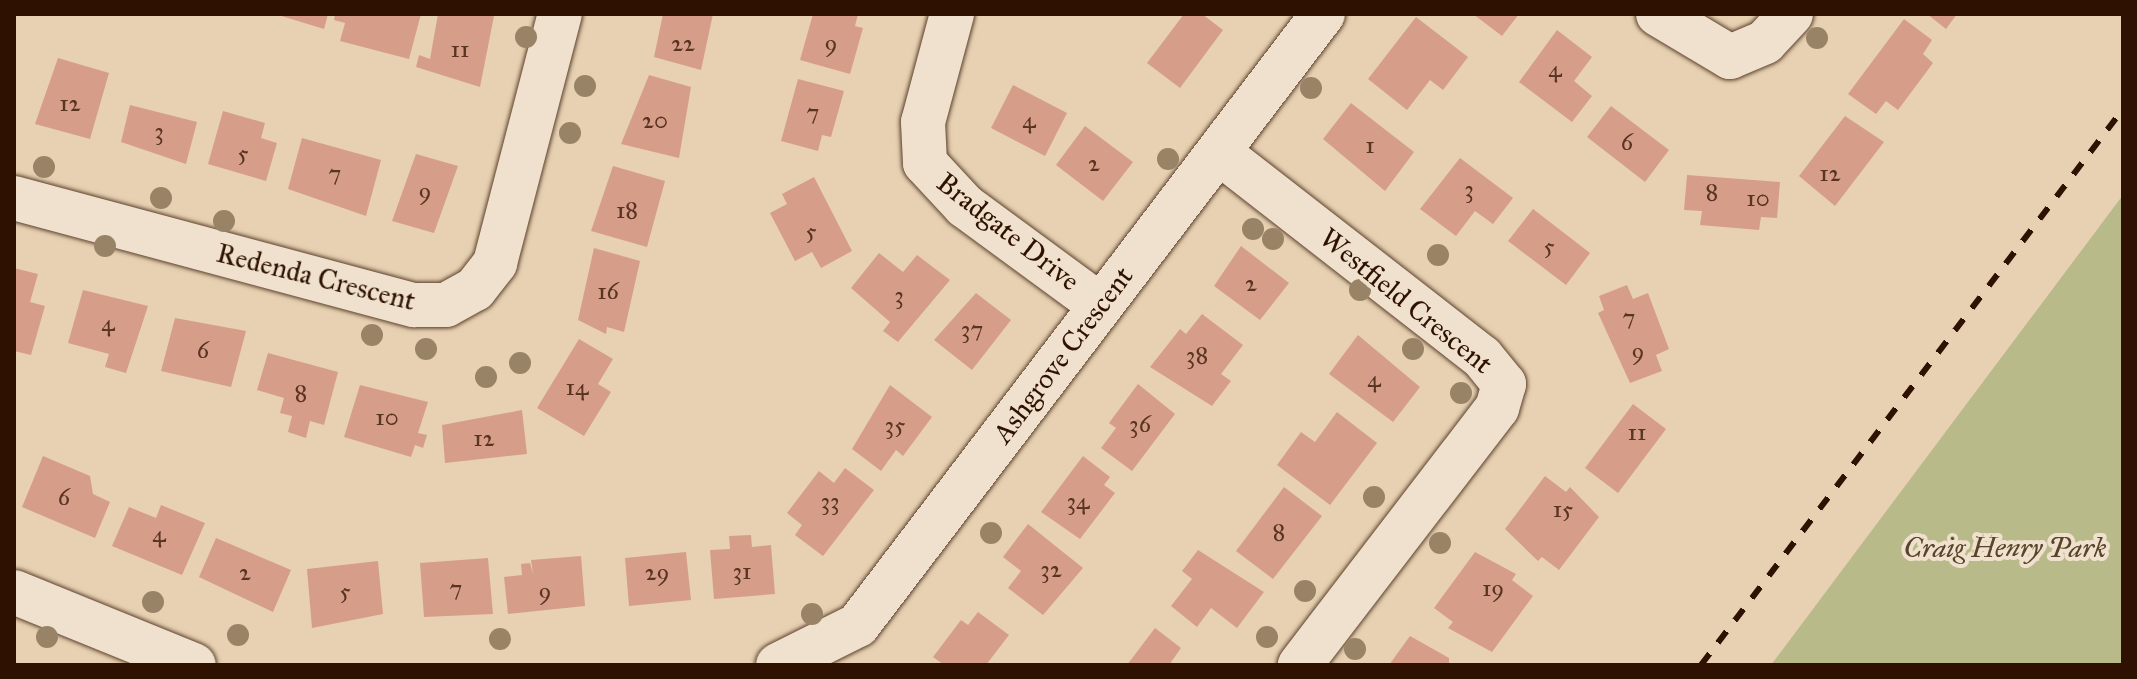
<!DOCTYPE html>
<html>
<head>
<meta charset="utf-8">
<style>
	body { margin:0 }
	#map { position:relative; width:2137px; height:679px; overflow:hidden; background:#e7d1b2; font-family:"IM FELL Great Primer",serif }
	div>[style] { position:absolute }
	.green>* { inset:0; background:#b9ba8a }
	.building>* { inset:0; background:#d69e88 }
	.roads { filter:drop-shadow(0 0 2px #5d412d) drop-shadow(0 0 2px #5d412d) }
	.minor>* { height:44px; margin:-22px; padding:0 22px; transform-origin:22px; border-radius:22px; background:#efe1cd }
	.rail>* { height:6px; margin-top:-3px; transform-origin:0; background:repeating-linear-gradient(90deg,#2f1101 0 14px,transparent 0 28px) }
	.trees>* { width:22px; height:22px; margin:-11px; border-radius:50%; background:#988367 }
	span { translate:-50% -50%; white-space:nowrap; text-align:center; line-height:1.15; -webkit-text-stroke:8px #efe1cd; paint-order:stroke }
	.number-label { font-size:24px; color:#593423 }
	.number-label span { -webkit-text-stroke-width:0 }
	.street-label { font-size:28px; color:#2f1101 }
	.park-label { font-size:28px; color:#58442a; font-style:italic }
	.frame { position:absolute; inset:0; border:16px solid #2f1101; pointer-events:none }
</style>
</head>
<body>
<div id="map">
	<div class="green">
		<div style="clip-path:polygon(2123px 195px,2123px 665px,1771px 665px)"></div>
	</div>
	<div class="building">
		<div style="clip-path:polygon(275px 14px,328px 14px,324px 29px)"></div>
		<div style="clip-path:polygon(335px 14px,421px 14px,409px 59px,340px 41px,345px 23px,334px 20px)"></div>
		<div style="clip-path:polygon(438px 14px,494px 16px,480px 87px,416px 67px,419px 55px,430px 59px)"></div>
		<div style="clip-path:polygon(663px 14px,713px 14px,701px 70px,654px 57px)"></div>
		<div style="clip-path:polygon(813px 14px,858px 14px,855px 26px,863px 28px,850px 74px,800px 60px)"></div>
		<div style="clip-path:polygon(1184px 14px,1202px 14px,1223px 30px,1180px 88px,1147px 63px)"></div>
		<div style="clip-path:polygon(1473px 14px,1519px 14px,1502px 36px)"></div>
		<div style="clip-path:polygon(1927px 14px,1957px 14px,1946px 29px)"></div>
		<div style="clip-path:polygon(1416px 17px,1468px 57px,1443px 90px,1430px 80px,1407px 110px,1368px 79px)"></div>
		<div style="clip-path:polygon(1904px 19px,1932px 40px,1923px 54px,1933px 63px,1898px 110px,1886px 101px,1876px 114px,1848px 94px)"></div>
		<div style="clip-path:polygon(1557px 30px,1592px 57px,1574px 81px,1592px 96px,1572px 122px,1519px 82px)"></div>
		<div style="clip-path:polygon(58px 58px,109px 73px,90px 139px,35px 124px)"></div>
		<div style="clip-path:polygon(649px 75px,691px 87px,679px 158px,621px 144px)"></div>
		<div style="clip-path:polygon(798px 79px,844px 91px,831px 137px,822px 135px,818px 151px,781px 141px)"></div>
		<div style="clip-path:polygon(1013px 85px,1067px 113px,1045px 156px,991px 128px)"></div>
		<div style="clip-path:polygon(1351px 103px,1414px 152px,1385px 191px,1323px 139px)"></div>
		<div style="clip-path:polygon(130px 105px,197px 122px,186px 164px,121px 142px)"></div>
		<div style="clip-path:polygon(1611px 106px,1669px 150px,1645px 182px,1587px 137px)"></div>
		<div style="clip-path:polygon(223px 111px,265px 123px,261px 138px,277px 143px,266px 181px,208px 164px)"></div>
		<div style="clip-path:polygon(1845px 116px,1884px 142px,1835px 206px,1799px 176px)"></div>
		<div style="clip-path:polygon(1085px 126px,1133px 162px,1103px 201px,1056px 165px)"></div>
		<div style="clip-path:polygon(302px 138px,381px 160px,366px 216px,288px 189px)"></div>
		<div style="clip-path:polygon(416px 154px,458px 166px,434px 233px,392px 221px)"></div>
		<div style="clip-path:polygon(1460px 158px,1513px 198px,1493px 224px,1475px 211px,1456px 236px,1420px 209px)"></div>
		<div style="clip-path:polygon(613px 166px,665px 181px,647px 247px,591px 231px)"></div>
		<div style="clip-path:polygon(1687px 175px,1780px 182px,1777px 218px,1761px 217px,1759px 230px,1700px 225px,1702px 211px,1684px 210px)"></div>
		<div style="clip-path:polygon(814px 177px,852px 251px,821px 268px,812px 252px,795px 261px,770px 213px,787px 204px,782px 194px)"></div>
		<div style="clip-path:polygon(1533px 209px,1590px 253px,1566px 285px,1508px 241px)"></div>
		<div style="clip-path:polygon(1241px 246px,1289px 283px,1260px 320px,1214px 286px)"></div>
		<div style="clip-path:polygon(594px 248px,640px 261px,624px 332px,607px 327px,606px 334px,578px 320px)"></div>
		<div style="clip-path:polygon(879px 253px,903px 272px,917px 255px,950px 280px,898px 342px,883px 331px,890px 322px,851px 288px)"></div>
		<div style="clip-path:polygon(14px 268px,38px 274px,30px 302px,45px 306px,31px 355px,14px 351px)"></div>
		<div style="clip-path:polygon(1627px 285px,1633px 299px,1648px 293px,1669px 349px,1656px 355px,1662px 371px,1630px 383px,1598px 313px,1604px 310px,1599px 296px)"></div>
		<div style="clip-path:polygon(83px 290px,148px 306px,126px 373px,105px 367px,109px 354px,68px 343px)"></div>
		<div style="clip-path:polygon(976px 293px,1011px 320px,972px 370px,934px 340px)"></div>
		<div style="clip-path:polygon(1202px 314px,1243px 345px,1221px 374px,1231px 381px,1212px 406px,1150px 367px,1180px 329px,1186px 334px)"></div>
		<div style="clip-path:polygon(175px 318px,246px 331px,231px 387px,161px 371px)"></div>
		<div style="clip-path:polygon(1358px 335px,1420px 387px,1393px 422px,1329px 374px)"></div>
		<div style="clip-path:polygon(579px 339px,613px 359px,598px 384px,611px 392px,584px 436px,537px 408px)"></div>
		<div style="clip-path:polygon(268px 353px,338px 372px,324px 425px,310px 421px,306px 438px,288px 432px,292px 416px,280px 413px,284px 398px,257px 390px)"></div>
		<div style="clip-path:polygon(1138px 384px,1175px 414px,1132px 471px,1101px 448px,1116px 428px,1109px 423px)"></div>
		<div style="clip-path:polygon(360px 385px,428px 402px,418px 433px,427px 435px,423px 448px,415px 445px,411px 457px,344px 437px)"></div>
		<div style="clip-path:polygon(890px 385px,932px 417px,903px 456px,896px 450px,881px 471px,852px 449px)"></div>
		<div style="clip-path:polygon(1633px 404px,1666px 429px,1618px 493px,1585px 468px)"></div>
		<div style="clip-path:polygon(522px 410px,527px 454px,445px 463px,442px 425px)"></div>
		<div style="clip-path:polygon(1337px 412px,1377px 443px,1330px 505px,1277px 465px,1301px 432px,1315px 442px)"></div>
		<div style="clip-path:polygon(43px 456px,90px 476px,93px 494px,110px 502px,95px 538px,22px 507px)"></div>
		<div style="clip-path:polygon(1083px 456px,1110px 477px,1104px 485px,1115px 493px,1080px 539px,1041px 512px)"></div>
		<div style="clip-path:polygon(845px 468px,874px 490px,823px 556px,795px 535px,802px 525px,787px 513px,819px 471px,834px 483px)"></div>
		<div style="clip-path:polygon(1545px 476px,1566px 492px,1570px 487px,1599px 517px,1559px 570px,1542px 557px,1538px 561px,1505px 529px)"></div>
		<div style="clip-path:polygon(1284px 487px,1322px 516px,1273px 579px,1236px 551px)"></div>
		<div style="clip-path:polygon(161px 505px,205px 523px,182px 575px,112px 546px,129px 507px,156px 518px)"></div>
		<div style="clip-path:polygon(1028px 524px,1083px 568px,1043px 615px,1008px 588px,1021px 571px,1003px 557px)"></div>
		<div style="clip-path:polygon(751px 535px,752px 547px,771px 545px,775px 594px,714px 599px,710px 550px,730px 549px,729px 536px)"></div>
		<div style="clip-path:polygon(216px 538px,291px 570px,273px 612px,199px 577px)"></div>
		<div style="clip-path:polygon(1198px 550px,1264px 592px,1237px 628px,1211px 608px,1197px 627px,1171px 606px,1192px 579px,1182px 571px)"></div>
		<div style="clip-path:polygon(686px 552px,691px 600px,629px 606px,625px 558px)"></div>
		<div style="clip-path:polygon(1475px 552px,1516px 574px,1512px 580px,1533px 596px,1492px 652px,1448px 628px,1453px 622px,1434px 608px)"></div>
		<div style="clip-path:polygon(581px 556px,585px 606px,508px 614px,504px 577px,522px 575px,521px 564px,530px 563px,533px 574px,531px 560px)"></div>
		<div style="clip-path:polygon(488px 558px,493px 614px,424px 617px,420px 563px)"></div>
		<div style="clip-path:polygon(378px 561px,383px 614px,312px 628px,307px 569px)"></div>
		<div style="clip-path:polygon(978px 612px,1009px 635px,986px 665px,944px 665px,933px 657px,961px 620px,968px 625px)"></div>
		<div style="clip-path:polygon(1155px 628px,1181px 648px,1169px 665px,1127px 665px)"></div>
		<div style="clip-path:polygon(1410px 636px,1449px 658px,1449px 665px,1389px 665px)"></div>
	</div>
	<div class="roads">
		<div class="minor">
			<div style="left:952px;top:14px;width:112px;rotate:105deg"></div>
			<div style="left:923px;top:122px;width:41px;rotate:87.2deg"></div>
			<div style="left:925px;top:163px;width:59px;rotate:47.1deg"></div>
			<div style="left:965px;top:206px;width:167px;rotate:36.3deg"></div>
			<div style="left:1658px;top:14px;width:84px;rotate:30.8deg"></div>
			<div style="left:1730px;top:57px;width:38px;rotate:-23deg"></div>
			<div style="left:1765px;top:42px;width:38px;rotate:-47deg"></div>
			<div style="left:1221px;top:154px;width:331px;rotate:37.9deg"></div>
			<div style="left:1482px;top:357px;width:35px;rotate:51deg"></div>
			<div style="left:1504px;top:384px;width:25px;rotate:106deg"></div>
			<div style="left:1497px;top:408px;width:324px;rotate:127.5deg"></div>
			<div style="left:14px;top:198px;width:414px;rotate:15deg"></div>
			<div style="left:414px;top:305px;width:32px"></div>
			<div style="left:446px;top:305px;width:33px;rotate:-29deg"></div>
			<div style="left:475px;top:289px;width:33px;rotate:-52deg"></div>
			<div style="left:495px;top:263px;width:257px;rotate:-75.4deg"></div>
			<div style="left:14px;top:592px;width:194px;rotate:22.1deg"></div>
			<div style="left:778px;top:665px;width:89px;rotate:-26.6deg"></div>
			<div style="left:858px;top:625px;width:768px;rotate:-52.73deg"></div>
		</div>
	</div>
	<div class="rail">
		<div style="left:1701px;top:665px;width:698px;rotate:-52.8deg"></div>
	</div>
	<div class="trees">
		<div style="left:526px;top:37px"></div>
		<div style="left:1817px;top:38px"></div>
		<div style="left:585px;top:86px"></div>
		<div style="left:1311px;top:88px"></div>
		<div style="left:570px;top:133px"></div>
		<div style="left:1168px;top:159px"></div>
		<div style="left:44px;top:167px"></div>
		<div style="left:161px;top:198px"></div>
		<div style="left:224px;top:221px"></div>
		<div style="left:1253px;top:229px"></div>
		<div style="left:1273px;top:239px"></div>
		<div style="left:105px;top:246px"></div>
		<div style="left:1438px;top:255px"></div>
		<div style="left:1360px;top:290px"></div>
		<div style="left:372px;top:335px"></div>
		<div style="left:426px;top:349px"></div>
		<div style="left:1413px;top:349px"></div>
		<div style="left:520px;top:363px"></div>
		<div style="left:486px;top:377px"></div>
		<div style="left:1461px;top:393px"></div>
		<div style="left:1374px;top:497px"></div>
		<div style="left:991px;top:533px"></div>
		<div style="left:1440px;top:543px"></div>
		<div style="left:1305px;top:591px"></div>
		<div style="left:153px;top:602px"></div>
		<div style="left:812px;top:614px"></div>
		<div style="left:238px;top:635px"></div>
		<div style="left:47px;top:637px"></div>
		<div style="left:1267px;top:637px"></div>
		<div style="left:500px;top:639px"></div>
		<div style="left:1355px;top:649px"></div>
	</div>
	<div class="number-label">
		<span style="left:683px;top:44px">22</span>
		<span style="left:831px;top:44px">9</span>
		<span style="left:460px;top:50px">11</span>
		<span style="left:1555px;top:70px">4</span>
		<span style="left:70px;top:104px">12</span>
		<span style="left:813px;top:113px">7</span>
		<span style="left:655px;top:121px">20</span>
		<span style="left:1029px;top:121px">4</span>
		<span style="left:159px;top:132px">3</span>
		<span style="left:1627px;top:143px">6</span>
		<span style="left:1370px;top:146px">1</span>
		<span style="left:243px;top:154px">5</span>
		<span style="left:1094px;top:164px">2</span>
		<span style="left:335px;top:174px">7</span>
		<span style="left:1830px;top:174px">12</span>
		<span style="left:1469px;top:190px">3</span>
		<span style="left:425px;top:192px">9</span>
		<span style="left:1712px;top:193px">8</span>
		<span style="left:1758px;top:199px">10</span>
		<span style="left:627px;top:211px">18</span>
		<span style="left:811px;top:232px">5</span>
		<span style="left:1549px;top:247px">5</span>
		<span style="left:1251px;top:284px">2</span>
		<span style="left:608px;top:292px">16</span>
		<span style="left:899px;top:296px">3</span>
		<span style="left:1629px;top:318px">7</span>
		<span style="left:108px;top:324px">4</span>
		<span style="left:972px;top:330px">37</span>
		<span style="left:203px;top:351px">6</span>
		<span style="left:1638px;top:352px">9</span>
		<span style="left:1197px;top:356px">38</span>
		<span style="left:1374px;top:380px">4</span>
		<span style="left:577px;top:388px">14</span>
		<span style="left:301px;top:394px">8</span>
		<span style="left:387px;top:418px">10</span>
		<span style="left:1140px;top:425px">36</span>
		<span style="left:895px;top:426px">35</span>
		<span style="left:1637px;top:433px">11</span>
		<span style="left:484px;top:439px">12</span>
		<span style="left:64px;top:498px">6</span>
		<span style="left:830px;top:502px">33</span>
		<span style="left:1078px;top:502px">34</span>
		<span style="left:1563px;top:510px">15</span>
		<span style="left:1279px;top:533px">8</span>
		<span style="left:159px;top:535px">4</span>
		<span style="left:1051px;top:570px">32</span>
		<span style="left:742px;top:572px">31</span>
		<span style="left:245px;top:573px">2</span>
		<span style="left:657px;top:573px">29</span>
		<span style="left:456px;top:589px">7</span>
		<span style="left:1493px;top:589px">19</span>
		<span style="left:345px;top:592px">5</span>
		<span style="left:545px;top:592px">9</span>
	</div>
	<div class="street-label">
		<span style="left:1008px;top:232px;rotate:38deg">Bradgate Drive</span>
		<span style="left:316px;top:277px;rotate:14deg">Redenda Crescent</span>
		<span style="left:1406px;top:301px;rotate:39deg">Westfield Crescent</span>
		<span style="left:1063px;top:355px;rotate:-53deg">Ashgrove Crescent</span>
	</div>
	<div class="park-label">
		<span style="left:2005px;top:548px">Craig Henry Park</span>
	</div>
	<div class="frame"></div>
</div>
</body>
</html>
